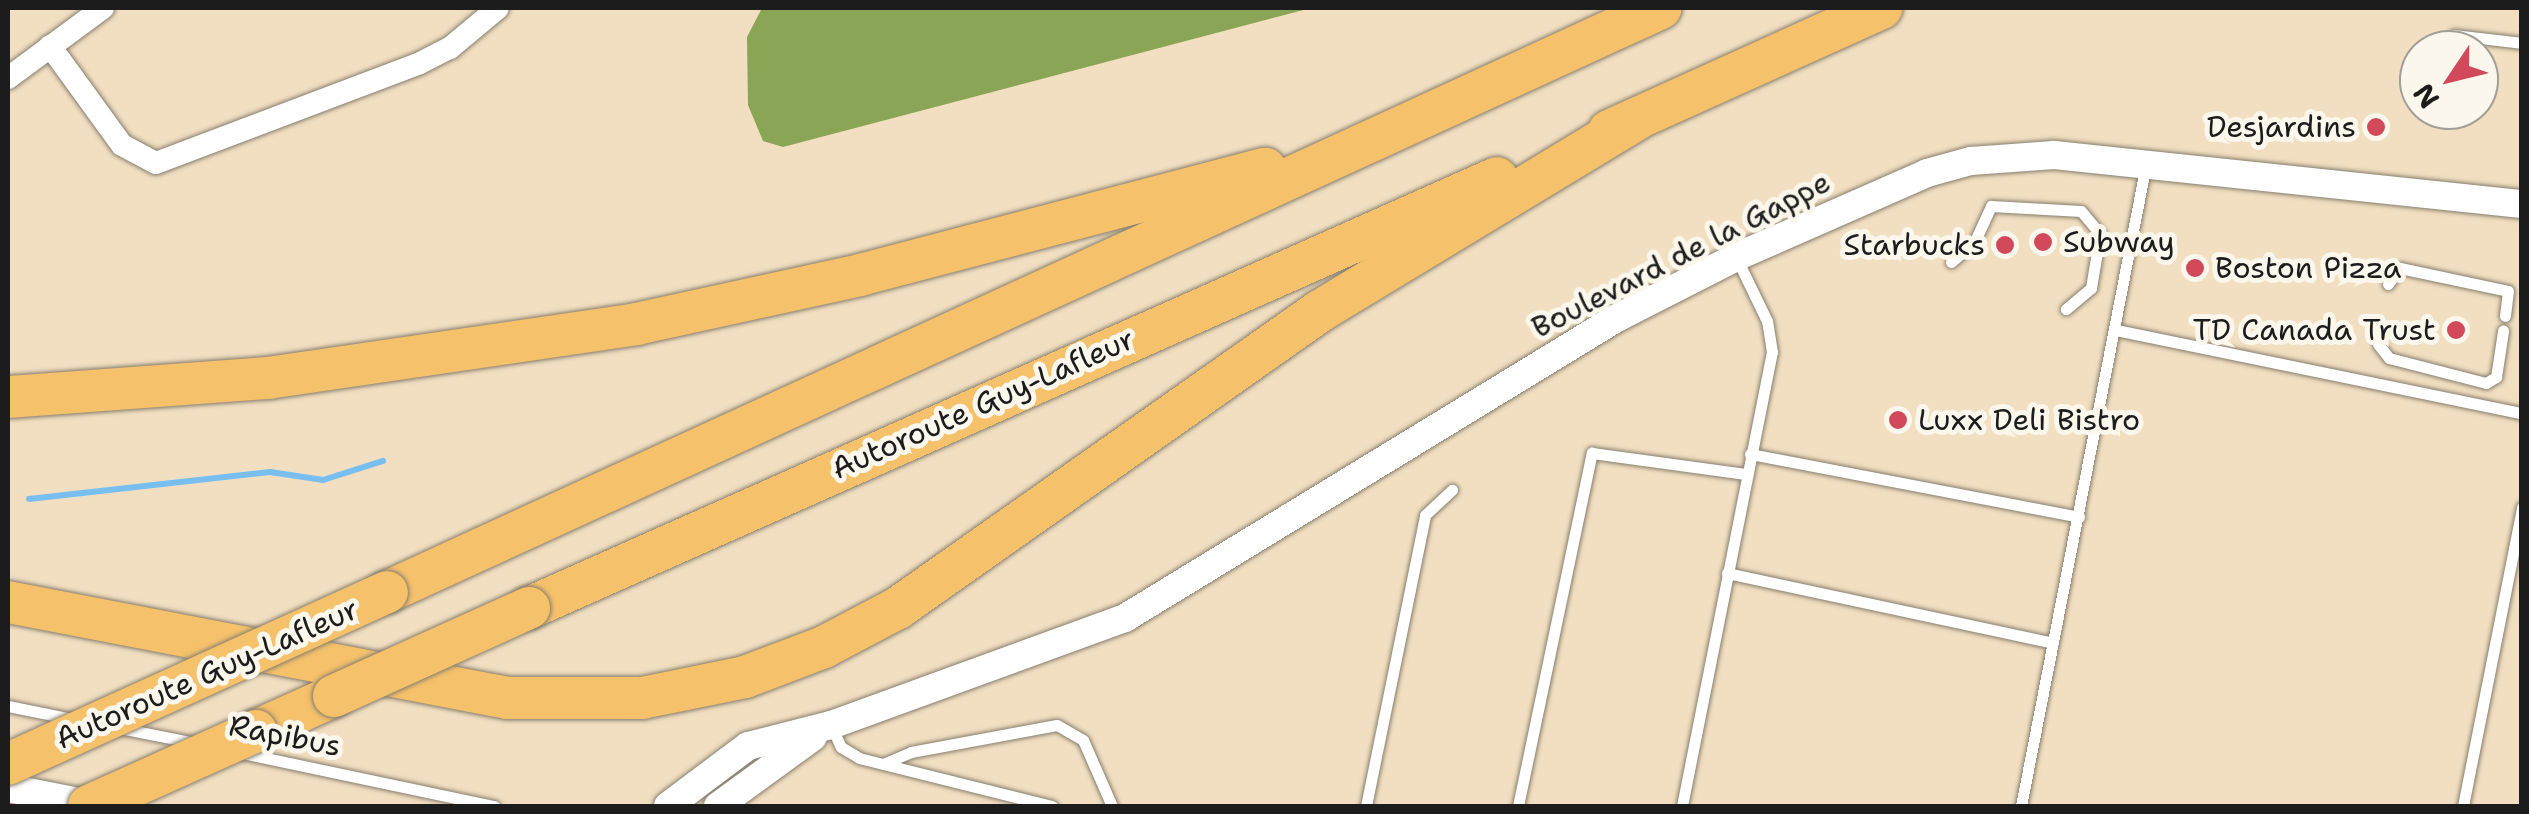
<!DOCTYPE html>
<html>
<head>
<meta charset="utf-8">
<style>
	body { margin:0 }
	#map { position:relative; width:2529px; height:814px; overflow:hidden; background:#f2dfc1; font-family:"Shantell Sans",sans-serif }
	div>[style] { position:absolute }
	.forest>* { inset:0; background:#8ba556 }
	.stream>* { height:6px; margin:-3px; padding:0 3px; transform-origin:3px; border-radius:3px; background:#78bff0 }
	.roads { filter:drop-shadow(0 0 2px #877e6e) drop-shadow(0 0 2px #877e6e) }
	.service>* { height:11px; margin:-5.5px; padding:0 5.5px; transform-origin:5.5px; border-radius:5.5px; background:#fff }
	.minor>* { height:22px; margin:-11px; padding:0 11px; transform-origin:11px; border-radius:11px; background:#fff }
	.tertiary>* { height:28px; margin:-14px; padding:0 14px; transform-origin:14px; border-radius:14px; background:#fff }
	.motorway>* { height:42px; margin:-21px; padding:0 21px; transform-origin:21px; border-radius:21px; background:#f5c16b }
	.bridges { filter:drop-shadow(0 0 2px #877e6e) drop-shadow(0 0 2px #877e6e) }
	.motorway-bridge>* { height:42px; margin:-21px; padding:0 21px; transform-origin:21px; border-radius:21px; background:#f5c16b }
	.dots>* { width:28px; height:28px; translate:-50% -50%; box-sizing:border-box; border:5px solid #fbf7ec; border-radius:50% }
	span { translate:-50% -50%; white-space:nowrap; text-align:center; line-height:1.15; -webkit-text-stroke:10px #fbf7ec; paint-order:stroke }
	.poi-label { font-size:30px; color:#1c1c1c }
	.right { translate:-100% -50%; text-align:right }
	.left { translate:0 -50%; text-align:left }
	.street-label { font-size:30px; color:#1c1c1c }
	.frame { position:absolute; inset:0; border:10px solid #1c1c1c; pointer-events:none }
	.north { position:absolute; left:2399px; top:30px; width:100px; height:100px; box-sizing:border-box; background:#fbf7ec; border:2px solid #a29f99; border-radius:50%; rotate:235deg; font-size:28px; font-weight:700; line-height:40px; text-align:center; color:#1c1c1c }
	.north::after { content:''; display:block; margin:auto; width:35px; height:45px; background:#d1495b; clip-path:polygon(50% 0,100% 100%,50% 72%,0 100%) }
</style>
</head>
<body>
<div id="map">
	<div class="forest">
		<div style="clip-path:polygon(762px 8px,1311px 8px,783px 147px,763px 141px,748px 105px,747px 37px)"></div>
	</div>
	<div class="stream">
		<div style="left:29px;top:499px;width:243px;rotate:-6.4deg"></div>
		<div style="left:270px;top:472px;width:54px;rotate:8.6deg"></div>
		<div style="left:323px;top:480px;width:63px;rotate:-17.6deg"></div>
	</div>
	<div class="roads">
		<div class="service">
			<div style="left:2454px;top:35px;width:68px;rotate:6.7deg"></div>
			<div style="left:1951px;top:262px;width:30px;rotate:-40deg"></div>
			<div style="left:1974px;top:243px;width:41px;rotate:-65.3deg"></div>
			<div style="left:1991px;top:206px;width:90px;rotate:3.2deg"></div>
			<div style="left:2081px;top:211px;width:30px;rotate:50deg"></div>
			<div style="left:2100px;top:234px;width:55px;rotate:99.5deg"></div>
			<div style="left:2091px;top:288px;width:33px;rotate:140deg"></div>
			<div style="left:2388px;top:284px;width:20px;rotate:-53deg"></div>
			<div style="left:2400px;top:268px;width:110px;rotate:12deg"></div>
			<div style="left:2508px;top:291px;width:25px;rotate:97deg"></div>
			<div style="left:2116px;top:330px;width:414px;rotate:11.6deg"></div>
			<div style="left:2378px;top:344px;width:18px;rotate:52deg"></div>
			<div style="left:2389px;top:358px;width:100px;rotate:14.5deg"></div>
			<div style="left:2486px;top:383px;width:12px;rotate:-31deg"></div>
			<div style="left:2496px;top:377px;width:47px;rotate:-81.3deg"></div>
			<div style="left:1750px;top:454px;width:335px;rotate:10.8deg"></div>
			<div style="left:1727px;top:573px;width:333px;rotate:12.1deg"></div>
			<div style="left:8px;top:706px;width:65px;rotate:11.5deg"></div>
			<div style="left:831px;top:725px;width:24px;rotate:66deg"></div>
			<div style="left:841px;top:747px;width:21px;rotate:31deg"></div>
			<div style="left:859px;top:758px;width:199px;rotate:14deg"></div>
			<div style="left:120px;top:728px;width:76px;rotate:11.3deg"></div>
			<div style="left:242px;top:753px;width:258px;rotate:11.9deg"></div>
			<div style="left:883px;top:764px;width:30px;rotate:-23deg"></div>
			<div style="left:911px;top:752px;width:148px;rotate:-10.5deg"></div>
			<div style="left:1057px;top:725px;width:30px;rotate:30deg"></div>
			<div style="left:1083px;top:740px;width:72px;rotate:66.3deg"></div>
			<div style="left:1366px;top:806px;width:297px;rotate:-78.5deg"></div>
			<div style="left:1425px;top:515px;width:37px;rotate:-43deg"></div>
			<div style="left:1518px;top:806px;width:361px;rotate:-78.2deg"></div>
			<div style="left:1592px;top:453px;width:155px;rotate:7.8deg"></div>
			<div style="left:1682px;top:806px;width:463px;rotate:-78.8deg"></div>
			<div style="left:1772px;top:352px;width:31px;rotate:-99deg"></div>
			<div style="left:1767px;top:321px;width:71px;rotate:-115.8deg"></div>
			<div style="left:2021px;top:806px;width:654px;rotate:-78.98deg"></div>
			<div style="left:2463px;top:806px;width:305px;rotate:-78.8deg"></div>
		</div>
		<div class="minor">
			<div style="left:50px;top:46px;width:122px;rotate:54deg"></div>
			<div style="left:122px;top:145px;width:38px;rotate:28deg"></div>
			<div style="left:156px;top:163px;width:282px;rotate:-20.7deg"></div>
			<div style="left:420px;top:63px;width:34px;rotate:-27deg"></div>
			<div style="left:450px;top:48px;width:62px;rotate:-39.8deg"></div>
			<div style="left:8px;top:78px;width:118px;rotate:-36.4deg"></div>
		</div>
		<div class="tertiary">
			<div style="left:8px;top:788px;width:93px;rotate:11.2deg"></div>
			<div style="left:668px;top:806px;width:100px;rotate:-36.9deg"></div>
			<div style="left:748px;top:746px;width:86px;rotate:-14.2deg"></div>
			<div style="left:831px;top:725px;width:313px;rotate:-20deg"></div>
			<div style="left:1125px;top:618px;width:574px;rotate:-31.39deg"></div>
			<div style="left:1615px;top:319px;width:136px;rotate:-27.1deg"></div>
			<div style="left:1736px;top:257px;width:209px;rotate:-23.7deg"></div>
			<div style="left:1927px;top:173px;width:46px;rotate:-15.3deg"></div>
			<div style="left:1971px;top:161px;width:83px;rotate:-4.1deg"></div>
			<div style="left:2054px;top:155px;width:471px;rotate:6deg"></div>
			<div style="left:718px;top:806px;width:117px;rotate:-36deg"></div>
		</div>
		<div class="motorway">
			<div style="left:1609px;top:131px;width:299px;rotate:-24.3deg"></div>
			<div style="left:8px;top:397px;width:261px;rotate:-4.2deg"></div>
			<div style="left:268px;top:378px;width:372px;rotate:-8.3deg"></div>
			<div style="left:636px;top:324px;width:229px;rotate:-12.3deg"></div>
			<div style="left:860px;top:275px;width:419px;rotate:-14.7deg"></div>
			<div style="left:387px;top:592px;width:1401px;rotate:-24.63deg"></div>
			<div style="left:8px;top:602px;width:509px;rotate:10.87deg"></div>
			<div style="left:508px;top:698px;width:134px"></div>
			<div style="left:642px;top:698px;width:105px;rotate:-11.5deg"></div>
			<div style="left:745px;top:677px;width:85px;rotate:-20.8deg"></div>
			<div style="left:824px;top:647px;width:84px;rotate:-27.8deg"></div>
			<div style="left:898px;top:608px;width:516px;rotate:-35.14deg"></div>
			<div style="left:1320px;top:311px;width:368px;rotate:-31.2deg"></div>
			<div style="left:529px;top:608px;width:1059px;rotate:-23.95deg"></div>
			<div style="left:256px;top:731px;width:85px;rotate:-24.2deg"></div>
		</div>
	</div>
	<div class="bridges">
		<div class="motorway-bridge">
			<div style="left:334px;top:696px;width:214px;rotate:-24.3deg"></div>
			<div style="left:8px;top:764px;width:416px;rotate:-24.4deg"></div>
			<div style="left:89px;top:806px;width:183px;rotate:-24.2deg"></div>
		</div>
	</div>
	<div class="dots">
		<div style="left:2376px;top:127px;background:#d1495b"></div>
		<div style="left:2043px;top:242px;background:#d1495b"></div>
		<div style="left:2005px;top:245px;background:#d1495b"></div>
		<div style="left:2195px;top:268px;background:#d1495b"></div>
		<div style="left:2456px;top:330px;background:#d1495b"></div>
		<div style="left:1898px;top:420px;background:#d1495b"></div>
	</div>
	<div class="poi-label">
		<span class="right" style="left:2356px;top:127px">Desjardins</span>
		<span class="left" style="left:2063px;top:242px">Subway</span>
		<span class="right" style="left:1985px;top:245px">Starbucks</span>
		<span class="left" style="left:2215px;top:268px">Boston Pizza</span>
		<span class="right" style="left:2436px;top:330px">TD Canada Trust</span>
		<span class="left" style="left:1918px;top:420px">Luxx Deli Bistro</span>
	</div>
	<div class="street-label">
		<span style="left:1681px;top:255px;rotate:-27deg">Boulevard de la Gappe</span>
		<span style="left:983px;top:404px;rotate:-24deg">Autoroute Guy-Lafleur</span>
		<span style="left:207px;top:674px;rotate:-24deg">Autoroute Guy-Lafleur</span>
		<span style="left:285px;top:736px;rotate:11deg">Rapibus</span>
	</div>
	<div class="frame"></div>
	<div class="north">N</div>
</div>
</body>
</html>
